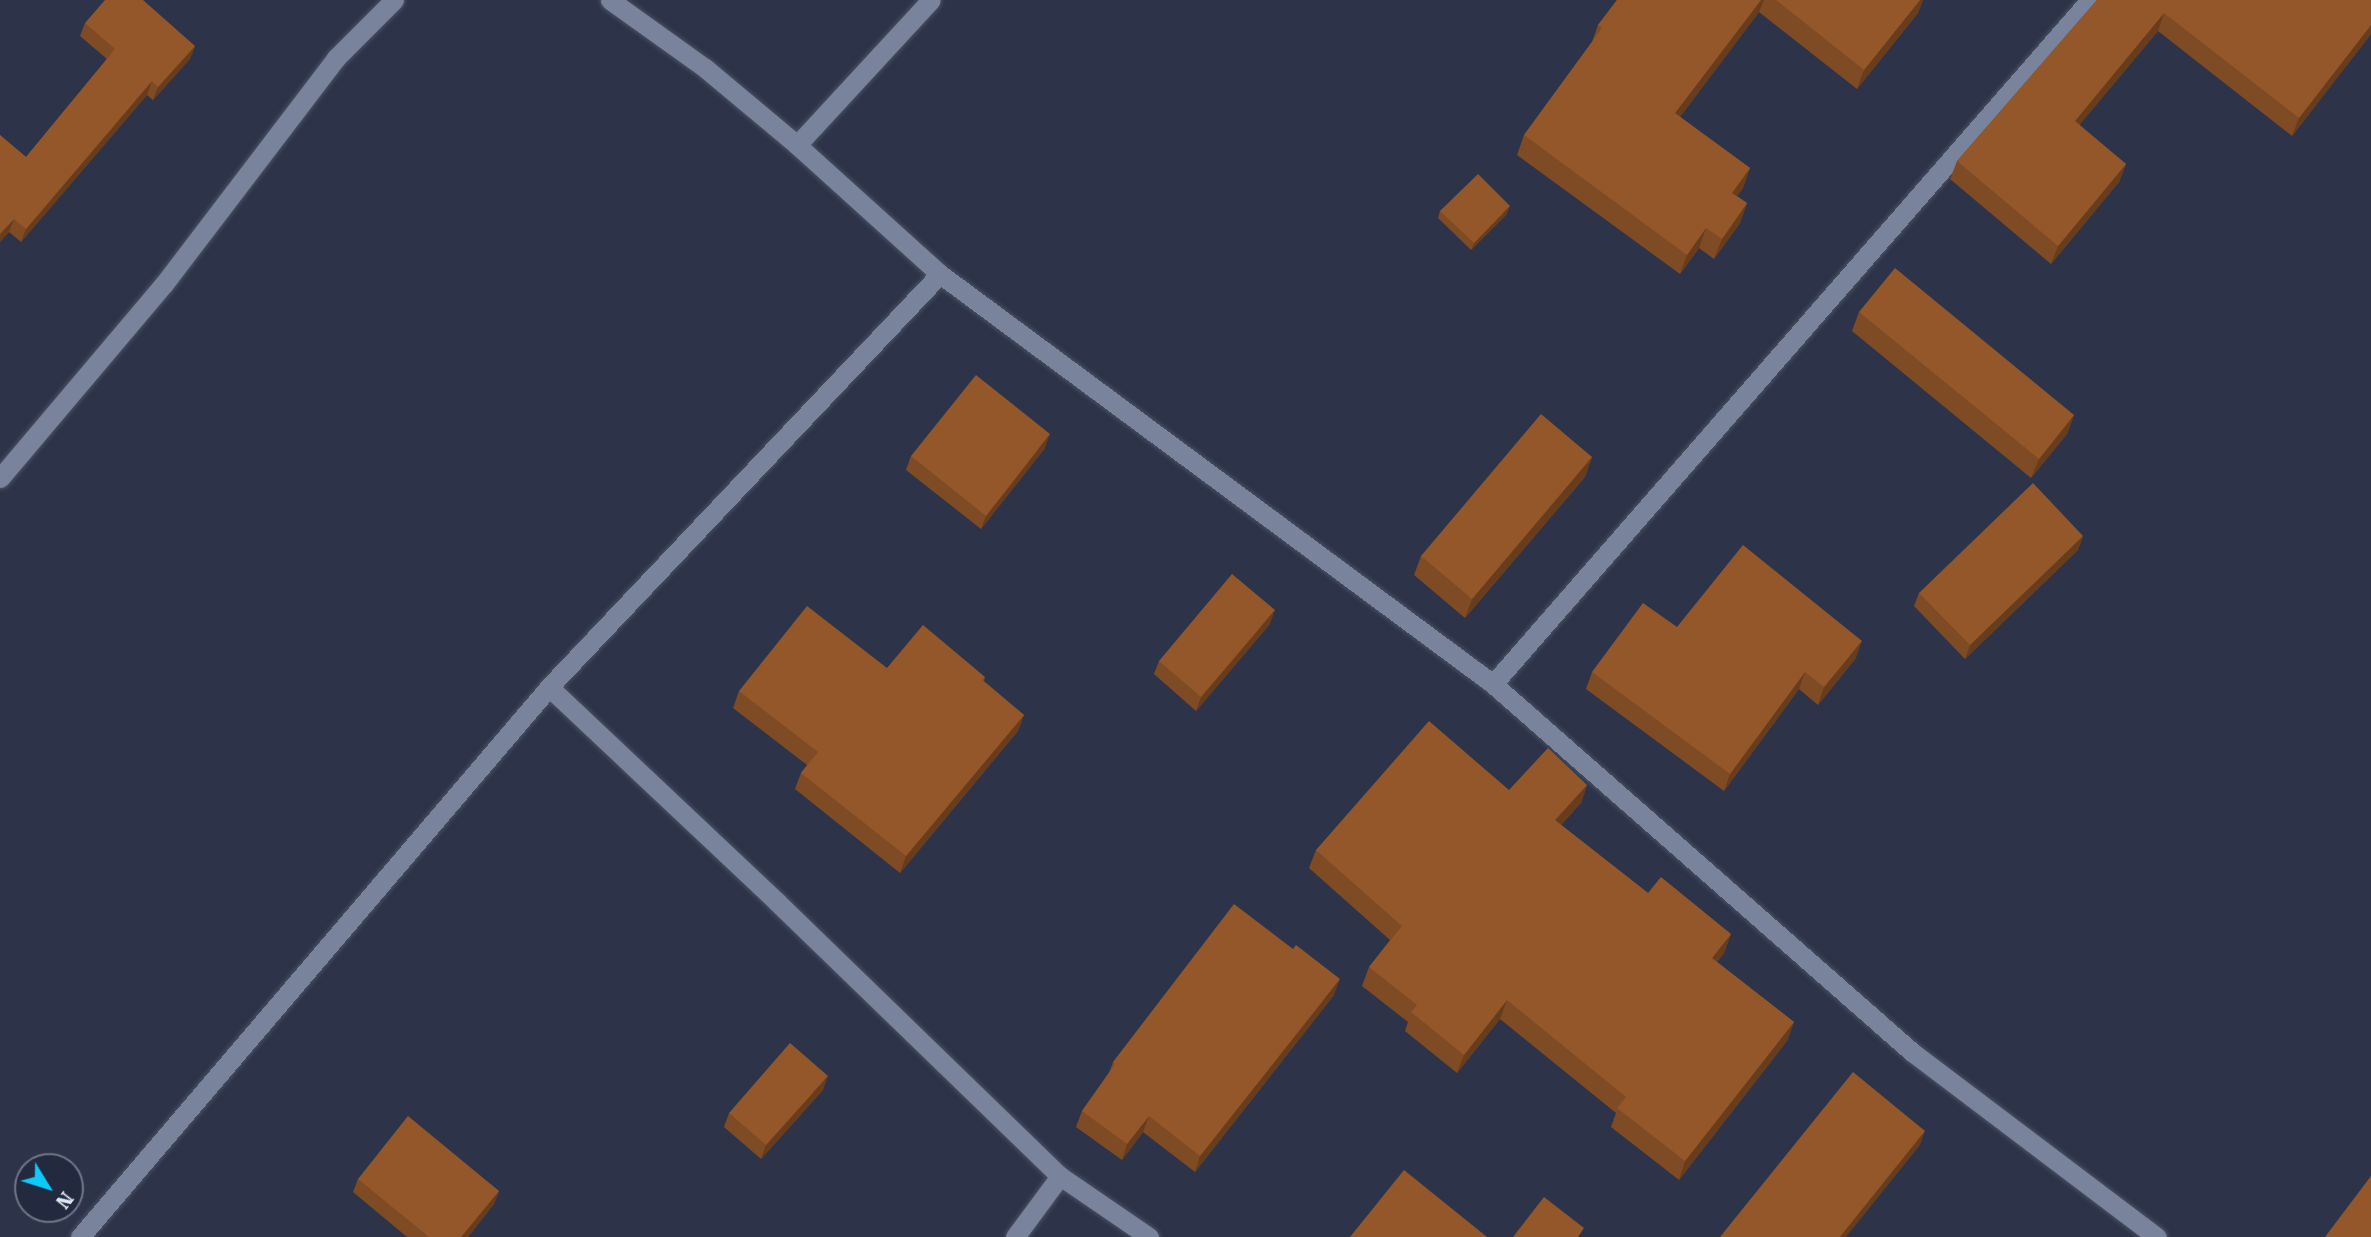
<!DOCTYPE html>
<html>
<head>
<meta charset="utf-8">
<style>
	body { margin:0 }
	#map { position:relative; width:2371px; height:1237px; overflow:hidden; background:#2d344a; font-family:"Roboto Serif",serif }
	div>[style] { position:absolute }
	.roads { filter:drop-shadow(0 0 2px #4a5162) drop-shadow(0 0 2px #4a5162) }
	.minor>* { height:19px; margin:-9.5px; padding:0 9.5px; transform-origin:9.5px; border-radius:9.5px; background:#7a839c }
	.wall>* { inset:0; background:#7e4b24 }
	.shaded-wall>* { inset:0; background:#673d1d }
	.building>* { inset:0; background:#93572a }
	span { translate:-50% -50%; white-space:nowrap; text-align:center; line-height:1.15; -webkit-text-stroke:6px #232a3f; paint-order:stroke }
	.north { position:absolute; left:14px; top:1153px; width:70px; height:70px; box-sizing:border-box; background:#232a3f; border:2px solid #6f7587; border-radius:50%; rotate:128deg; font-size:19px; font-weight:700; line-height:28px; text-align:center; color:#e1e6f4 }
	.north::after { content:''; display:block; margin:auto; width:24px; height:32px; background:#0dcafa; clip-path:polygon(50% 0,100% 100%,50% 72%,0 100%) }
</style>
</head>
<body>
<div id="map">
	<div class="roads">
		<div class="minor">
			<div style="left:610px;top:0;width:117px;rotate:35.6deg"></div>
			<div style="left:705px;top:68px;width:120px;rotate:39.9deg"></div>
			<div style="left:797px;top:145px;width:193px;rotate:42.1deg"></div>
			<div style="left:940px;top:274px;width:688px;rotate:36.55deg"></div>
			<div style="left:1493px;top:684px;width:558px;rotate:41.29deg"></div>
			<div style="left:1912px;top:1052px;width:307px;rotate:37.1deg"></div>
			<div style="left:797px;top:145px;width:197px;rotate:-47.3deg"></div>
			<div style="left:0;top:478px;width:254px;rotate:-49.8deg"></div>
			<div style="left:164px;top:284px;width:284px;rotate:-52.7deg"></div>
			<div style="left:336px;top:58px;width:82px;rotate:-45deg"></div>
			<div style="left:1493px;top:684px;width:908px;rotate:-48.89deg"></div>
			<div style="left:549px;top:687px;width:313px;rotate:43.3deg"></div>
			<div style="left:777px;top:902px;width:394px;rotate:44.1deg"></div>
			<div style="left:1060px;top:1176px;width:108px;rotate:34.4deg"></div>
			<div style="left:80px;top:1237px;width:723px;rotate:-49.54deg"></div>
			<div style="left:549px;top:687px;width:569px;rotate:-46.57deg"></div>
			<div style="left:1015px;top:1237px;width:76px;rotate:-53.6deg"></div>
		</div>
	</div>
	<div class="wall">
		<div style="clip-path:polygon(1617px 0,1923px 0,1918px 13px,1857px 89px,1759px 12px,1680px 117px,1750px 168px,1743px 188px,1737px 196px,1747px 203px,1740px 223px,1714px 259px,1699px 248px,1680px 274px,1517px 155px,1524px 135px,1592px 42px,1598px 25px)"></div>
		<div style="clip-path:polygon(2097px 0,2371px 0,2371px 34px,2292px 136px,2158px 31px,2079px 125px,2126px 164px,2119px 182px,2051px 264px,1950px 179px,1957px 161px)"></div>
		<div style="clip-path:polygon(85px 23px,195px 46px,190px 59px,153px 100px,147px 95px,21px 242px,9px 232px,0 242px,0 135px,26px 157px,107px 59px,80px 36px)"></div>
		<div style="clip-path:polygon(1440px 211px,1507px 214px,1471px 250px,1438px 218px)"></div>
		<div style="clip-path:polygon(1859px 312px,2074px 415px,2067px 434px,2031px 478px,1852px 331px)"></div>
		<div style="clip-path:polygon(1045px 448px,981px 529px,906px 470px,911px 456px)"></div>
		<div style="clip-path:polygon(1592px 457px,1585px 477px,1465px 618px,1414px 575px,1421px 556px)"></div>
		<div style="clip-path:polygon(2083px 536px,2078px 550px,1965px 659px,1914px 606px,1919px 593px)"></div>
		<div style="clip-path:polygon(1270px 624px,1196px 711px,1154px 674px,1159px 661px)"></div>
		<div style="clip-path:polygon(1677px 627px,1856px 658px,1818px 705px,1799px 689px,1724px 791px,1586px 689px,1592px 672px)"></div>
		<div style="clip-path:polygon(887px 668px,985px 677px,984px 681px,1024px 715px,1018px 731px,900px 873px,795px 789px,801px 773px,807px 765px,733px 708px,739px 691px)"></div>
		<div style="clip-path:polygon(1587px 785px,1581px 803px,1561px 825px,1648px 893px,1731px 934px,1724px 953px,1717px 962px,1794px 1022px,1787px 1041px,1679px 1180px,1611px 1127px,1616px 1113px,1500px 1019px,1457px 1073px,1405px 1031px,1408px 1022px,1362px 986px,1369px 967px,1390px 940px,1309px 868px,1316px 850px,1509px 790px)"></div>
		<div style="clip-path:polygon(1334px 995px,1195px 1172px,1143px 1132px,1122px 1160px,1076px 1127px,1082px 1111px,1109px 1073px,1113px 1062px)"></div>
		<div style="clip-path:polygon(823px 1090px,761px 1159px,724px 1127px,729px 1113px)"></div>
		<div style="clip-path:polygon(358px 1179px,499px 1191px,494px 1204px,468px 1237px,407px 1237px,353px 1192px)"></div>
	</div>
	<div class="shaded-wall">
		<div style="clip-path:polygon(1761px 0,1764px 0,1759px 12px,1668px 133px,1675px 113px)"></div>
		<div style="clip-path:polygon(1920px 0,1923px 0,1918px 13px,1857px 89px,1864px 70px)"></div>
		<div style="clip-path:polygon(2164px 13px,2158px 31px,2068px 139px,2075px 121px)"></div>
		<div style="clip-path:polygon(2371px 25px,2371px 34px,2292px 136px,2299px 118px)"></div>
		<div style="clip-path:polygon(195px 46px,190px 59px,153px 100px,158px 87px)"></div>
		<div style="clip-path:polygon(152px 81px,147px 95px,21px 242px,26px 229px)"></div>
		<div style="clip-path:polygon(2126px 164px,2119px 182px,2051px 264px,2058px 246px)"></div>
		<div style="clip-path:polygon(1750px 168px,1743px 188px,1725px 212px,1732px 193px)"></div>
		<div style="clip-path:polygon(1747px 203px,1740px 223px,1714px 259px,1722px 239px)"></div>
		<div style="clip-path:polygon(1510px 206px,1507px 214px,1471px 250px,1474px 243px)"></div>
		<div style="clip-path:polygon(14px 219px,9px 232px,0 242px,0 234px)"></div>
		<div style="clip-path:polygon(1706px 228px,1699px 248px,1680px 274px,1687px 255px)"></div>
		<div style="clip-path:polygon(2074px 415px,2067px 434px,2031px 478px,2039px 459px)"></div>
		<div style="clip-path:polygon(1050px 434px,1045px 448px,981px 529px,986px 516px)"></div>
		<div style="clip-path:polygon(1592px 457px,1585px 477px,1465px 618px,1472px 599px)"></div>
		<div style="clip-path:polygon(2083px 536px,2078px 550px,1965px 659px,1970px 645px)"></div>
		<div style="clip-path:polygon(1275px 610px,1270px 624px,1196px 711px,1201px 697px)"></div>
		<div style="clip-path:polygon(1862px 641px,1856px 658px,1818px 705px,1824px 687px)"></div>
		<div style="clip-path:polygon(1805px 672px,1799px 689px,1724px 791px,1730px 774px)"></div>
		<div style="clip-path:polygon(1024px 715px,1018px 731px,900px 873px,906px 856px)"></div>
		<div style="clip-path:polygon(1587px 785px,1581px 803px,1548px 839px,1555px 820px)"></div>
		<div style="clip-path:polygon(1731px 934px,1724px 953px,1705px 976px,1712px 958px)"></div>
		<div style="clip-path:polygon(1340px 979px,1334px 995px,1195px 1172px,1200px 1156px)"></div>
		<div style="clip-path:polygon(1507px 1000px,1500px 1019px,1457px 1073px,1464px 1055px)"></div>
		<div style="clip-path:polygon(1794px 1022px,1787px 1041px,1679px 1180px,1685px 1161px)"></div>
		<div style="clip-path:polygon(828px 1076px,823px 1090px,761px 1159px,766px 1145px)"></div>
		<div style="clip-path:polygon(1149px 1116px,1143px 1132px,1122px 1160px,1127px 1144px)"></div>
		<div style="clip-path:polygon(1925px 1131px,1920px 1145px,1846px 1237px,1840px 1237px)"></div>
		<div style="clip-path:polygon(499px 1191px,494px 1204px,468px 1237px,461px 1237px)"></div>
	</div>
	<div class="building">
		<div style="clip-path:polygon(105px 0,143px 0,195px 46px,158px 87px,152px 81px,26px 229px,14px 219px,0 234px,0 135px,26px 157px,115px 49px,85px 23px)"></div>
		<div style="clip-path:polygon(1617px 0,1761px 0,1675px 113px,1750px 168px,1732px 193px,1747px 203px,1722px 239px,1706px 228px,1687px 255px,1524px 135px,1602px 28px,1598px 25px)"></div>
		<div style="clip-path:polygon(1776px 0,1920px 0,1864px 70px)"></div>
		<div style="clip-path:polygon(2097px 0,2371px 0,2371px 25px,2299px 118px,2164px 13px,2075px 121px,2126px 164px,2058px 246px,1957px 161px)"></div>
		<div style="clip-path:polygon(1478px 174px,1510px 206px,1474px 243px,1440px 211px)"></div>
		<div style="clip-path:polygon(1895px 268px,2074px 415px,2039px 459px,1859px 312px)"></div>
		<div style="clip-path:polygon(976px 375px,1050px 434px,986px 516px,911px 456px)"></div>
		<div style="clip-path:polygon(1541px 414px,1592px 457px,1472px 599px,1421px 556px)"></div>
		<div style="clip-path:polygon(2033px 483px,2083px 536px,1970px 645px,1919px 593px)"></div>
		<div style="clip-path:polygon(1743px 545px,1862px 641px,1824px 687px,1805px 672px,1730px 774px,1592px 672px,1643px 603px,1677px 627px)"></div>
		<div style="clip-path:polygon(1232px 574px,1275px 610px,1201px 697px,1159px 661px)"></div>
		<div style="clip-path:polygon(807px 606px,887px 668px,923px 625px,985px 677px,982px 680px,1024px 715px,906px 856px,801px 773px,818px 752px,739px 691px)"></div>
		<div style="clip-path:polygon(1429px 721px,1509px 790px,1548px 748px,1587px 785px,1555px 820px,1648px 893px,1661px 877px,1731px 934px,1712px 958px,1794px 1022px,1685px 1161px,1617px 1108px,1626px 1097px,1507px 1000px,1464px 1055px,1411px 1012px,1417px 1005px,1369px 967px,1402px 926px,1316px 850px)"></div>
		<div style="clip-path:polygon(1234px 904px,1293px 949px,1296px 945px,1340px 979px,1200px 1156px,1149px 1116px,1127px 1144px,1082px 1111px,1115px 1064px,1113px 1062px)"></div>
		<div style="clip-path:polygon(790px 1043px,828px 1076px,766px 1145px,729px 1113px)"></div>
		<div style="clip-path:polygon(1853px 1072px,1925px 1131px,1840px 1237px,1720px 1237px)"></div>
		<div style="clip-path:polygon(408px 1116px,499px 1191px,461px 1237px,429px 1237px,358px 1179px)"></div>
		<div style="clip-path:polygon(1404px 1170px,1487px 1237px,1350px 1237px)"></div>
		<div style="clip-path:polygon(2371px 1176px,2371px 1237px,2325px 1237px)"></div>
		<div style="clip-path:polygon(1544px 1197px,1584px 1228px,1578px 1237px,1513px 1237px)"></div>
	</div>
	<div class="north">N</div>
</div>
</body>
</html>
